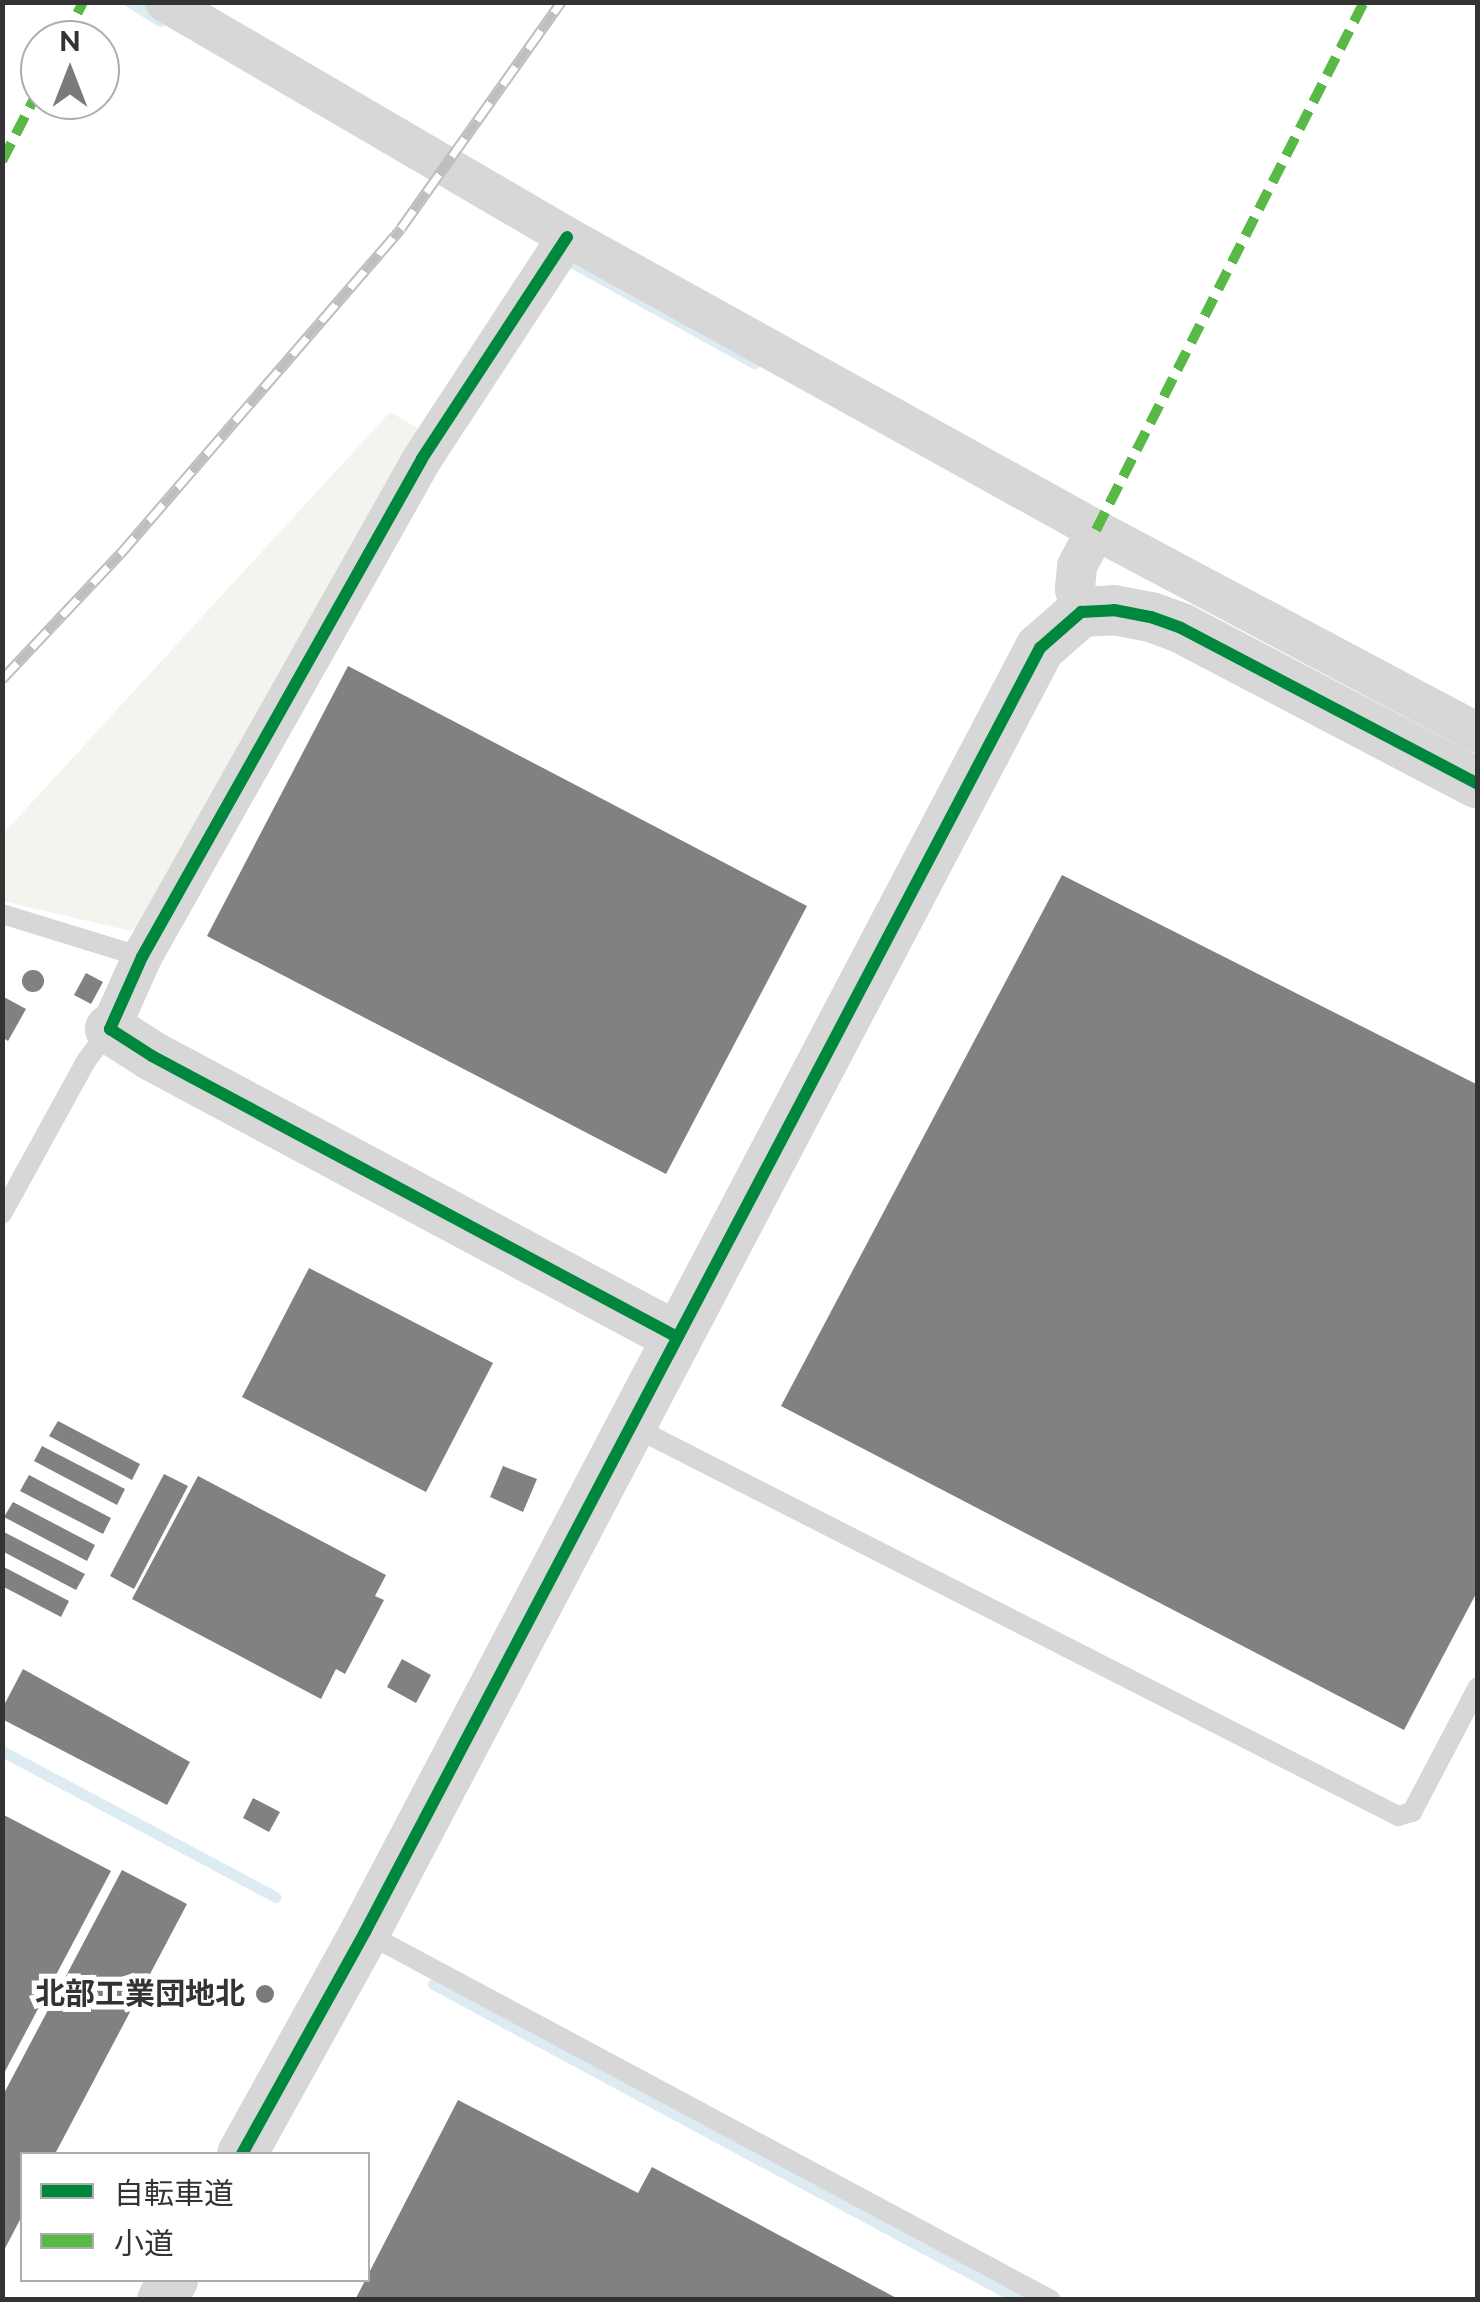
<!DOCTYPE html>
<html>
<head>
<meta charset="utf-8">
<style>
	body { margin:0 }
	#map { position:relative; width:1480px; height:2302px; overflow:hidden; background:#fff; font-family:Raleway,"Noto Sans JP",sans-serif }
	div>[style] { position:absolute }
	.green>* { inset:0; background:#f1f5ed }
	.stream>* { height:11px; margin:-5.5px; padding:0 5.5px; transform-origin:5.5px; border-radius:5.5px; background:#ddebf3 }
	.building>* { inset:0; background:#818181 }
	.round { border-radius:50% }
	.service>* { height:20px; margin:-10px; padding:0 10px; transform-origin:10px; border-radius:10px; background:#d7d7d7 }
	.minor>* { height:40px; margin:-20px; padding:0 20px; transform-origin:20px; border-radius:20px; background:#d7d7d7 }
	.tertiary>* { height:50px; margin:-25px; padding:0 25px; transform-origin:25px; border-radius:25px; background:#d7d7d7 }
	.rail>* { height:11px; margin-top:-5.5px; transform-origin:0; background:repeating-linear-gradient(90deg,#fff 0 22px,#bebebe 0 44px); box-sizing:border-box; border-block:2px solid #bebebe }
	.quiet>* { height:10px; margin-top:-5px; transform-origin:0; background:repeating-linear-gradient(90deg,#58b947 0 20px,transparent 0 30px) }
	.cycleway>* { height:12px; margin:-6px; padding:0 6px; transform-origin:6px; border-radius:6px; background:#00873e }
	.dots>* { width:28px; height:28px; translate:-50% -50%; box-sizing:border-box; border:5px solid #fff; border-radius:50% }
	span { translate:-50% -50%; white-space:nowrap; text-align:center; line-height:1.15; -webkit-text-stroke:10px #fff; paint-order:stroke }
	.poi-label { font-size:30px; color:#333; font-weight:700 }
	.right { translate:-100% -50%; text-align:right }
	.frame { position:absolute; inset:0; border:5px solid #333; pointer-events:none }
	.legend { position:absolute; left:20px; top:2152px; width:350px; height:130px; box-sizing:border-box; background:#fff; border:2px solid #adadad; margin:0; padding:12px 18px; list-style:none; font-size:30px; color:#333 }
	.legend li { display:flex; align-items:center; gap:20px; height:50px }
	.legend b { width:50px; border:2px solid #adadad }
	.north { position:absolute; left:20px; top:20px; width:100px; height:100px; box-sizing:border-box; background:#fff; border:2px solid #adadad; border-radius:50%; rotate:0deg; font-size:28px; font-weight:700; line-height:40px; text-align:center; color:#333 }
	.north::after { content:''; display:block; margin:auto; width:35px; height:45px; background:#7a7a7a; clip-path:polygon(50% 0,100% 100%,50% 72%,0 100%) }
</style>
</head>
<body>
<div id="map">
	<div class="green">
		<div style="clip-path:polygon(390px 412px,421px 430px,150px 920px,131px 931px,2px 901px,3px 834px)"></div>
	</div>
	<div class="stream">
		<div style="left:130px;top:2px;width:36px;rotate:32deg"></div>
		<div style="left:560px;top:256px;width:222px;rotate:28.9deg"></div>
		<div style="left:2px;top:1751px;width:310px;rotate:28.1deg"></div>
		<div style="left:433px;top:1984px;width:667px;rotate:28.29deg"></div>
	</div>
	<div class="building">
		<div style="clip-path:polygon(348px 666px,807px 906px,666px 1174px,207px 936px)"></div>
		<div style="clip-path:polygon(1062px 875px,1478px 1085px,1478px 1590px,1404px 1730px,781px 1406px)"></div>
		<div class="round" style="left:22px;top:970px;width:22px;height:22px"></div>
		<div style="clip-path:polygon(86px 973px,103px 982px,91px 1004px,74px 995px)"></div>
		<div style="clip-path:polygon(2px 996px,26px 1009px,8px 1041px,2px 1037px)"></div>
		<div style="clip-path:polygon(309px 1268px,493px 1363px,426px 1492px,242px 1397px)"></div>
		<div style="clip-path:polygon(58px 1421px,140px 1464px,132px 1480px,49px 1436px)"></div>
		<div style="clip-path:polygon(42px 1446px,125px 1489px,117px 1505px,34px 1461px)"></div>
		<div style="clip-path:polygon(503px 1466px,537px 1479px,523px 1512px,490px 1497px)"></div>
		<div style="clip-path:polygon(164px 1474px,188px 1486px,134px 1589px,110px 1576px)"></div>
		<div style="clip-path:polygon(29px 1475px,111px 1518px,103px 1534px,20px 1491px)"></div>
		<div style="clip-path:polygon(198px 1476px,386px 1575px,375px 1596px,384px 1600px,345px 1674px,336px 1669px,321px 1699px,132px 1599px)"></div>
		<div style="clip-path:polygon(13px 1502px,95px 1545px,87px 1561px,4px 1517px)"></div>
		<div style="clip-path:polygon(2px 1531px,85px 1574px,76px 1590px,2px 1551px)"></div>
		<div style="clip-path:polygon(2px 1566px,69px 1601px,61px 1617px,2px 1586px)"></div>
		<div style="clip-path:polygon(402px 1659px,431px 1675px,416px 1703px,387px 1687px)"></div>
		<div style="clip-path:polygon(23px 1669px,190px 1762px,167px 1805px,2px 1719px,2px 1709px)"></div>
		<div style="clip-path:polygon(253px 1798px,280px 1812px,269px 1832px,243px 1818px)"></div>
		<div style="clip-path:polygon(2px 1814px,111px 1871px,2px 2077px)"></div>
		<div style="clip-path:polygon(122px 1870px,187px 1904px,55px 2154px,22px 2154px,22px 2216px,2px 2254px,2px 2097px)"></div>
		<div style="clip-path:polygon(458px 2100px,638px 2193px,652px 2167px,900px 2300px,355px 2300px)"></div>
	</div>
	<div class="service">
		<div style="left:2px;top:914px;width:146px;rotate:17.1deg"></div>
		<div style="left:2px;top:1214px;width:175px;rotate:-61.2deg"></div>
		<div style="left:86px;top:1061px;width:39px;rotate:-53deg"></div>
		<div style="left:632px;top:1426px;width:860px;rotate:26.98deg"></div>
		<div style="left:1398px;top:1816px;width:15px;rotate:-16deg"></div>
		<div style="left:1412px;top:1812px;width:141px;rotate:-62.2deg"></div>
		<div style="left:366px;top:1933px;width:777px;rotate:28.18deg"></div>
	</div>
	<div class="minor">
		<div style="left:165px;top:2px;width:466px;rotate:30.3deg"></div>
		<div style="left:567px;top:237px;width:605px;rotate:28.98deg"></div>
		<div style="left:1096px;top:530px;width:433px;rotate:28deg"></div>
		<div style="left:1081px;top:612px;width:24px;rotate:-105deg"></div>
		<div style="left:1075px;top:589px;width:23px;rotate:-85deg"></div>
		<div style="left:1077px;top:566px;width:41px;rotate:-62.2deg"></div>
		<div style="left:110px;top:1029px;width:79px;rotate:-66deg"></div>
		<div style="left:142px;top:957px;width:571px;rotate:-60.65deg"></div>
		<div style="left:422px;top:459px;width:265px;rotate:-56.8deg"></div>
	</div>
	<div class="tertiary">
		<div style="left:110px;top:1029px;width:50px;rotate:32.7deg"></div>
		<div style="left:152px;top:1056px;width:595px;rotate:28.16deg"></div>
		<div style="left:242px;top:2154px;width:254px;rotate:-61deg"></div>
		<div style="left:365px;top:1932px;width:1451px;rotate:-62.27deg"></div>
		<div style="left:1040px;top:648px;width:55px;rotate:-41.3deg"></div>
		<div style="left:1081px;top:612px;width:33px;rotate:-3deg"></div>
		<div style="left:1114px;top:610px;width:38px;rotate:11deg"></div>
		<div style="left:1151px;top:617px;width:32px;rotate:20deg"></div>
		<div style="left:1181px;top:628px;width:335px;rotate:27.7deg"></div>
		<div style="left:162px;top:2300px;width:23px;rotate:-61deg"></div>
	</div>
	<div class="rail">
		<div style="left:2px;top:679px;width:172px;rotate:-46.7deg"></div>
		<div style="left:120px;top:554px;width:430px;rotate:-49.2deg"></div>
		<div style="left:401px;top:228px;width:277px;rotate:-54.7deg"></div>
	</div>
	<div class="quiet">
		<div style="left:64px;top:40px;width:42px;rotate:-63.4deg"></div>
		<div style="left:2px;top:161px;width:83px;rotate:-62.8deg"></div>
		<div style="left:1096px;top:530px;width:592px;rotate:-63.09deg"></div>
	</div>
	<div class="cycleway">
		<div style="left:567px;top:237px;width:265px;rotate:123.2deg"></div>
		<div style="left:422px;top:459px;width:571px;rotate:119.35deg"></div>
		<div style="left:142px;top:957px;width:79px;rotate:114deg"></div>
		<div style="left:110px;top:1029px;width:50px;rotate:32.7deg"></div>
		<div style="left:152px;top:1056px;width:595px;rotate:28.16deg"></div>
		<div style="left:242px;top:2154px;width:254px;rotate:-61deg"></div>
		<div style="left:365px;top:1932px;width:1451px;rotate:-62.27deg"></div>
		<div style="left:1040px;top:648px;width:55px;rotate:-41.3deg"></div>
		<div style="left:1081px;top:612px;width:33px;rotate:-3deg"></div>
		<div style="left:1114px;top:610px;width:38px;rotate:11deg"></div>
		<div style="left:1151px;top:617px;width:32px;rotate:20deg"></div>
		<div style="left:1181px;top:628px;width:335px;rotate:27.7deg"></div>
	</div>
	<div class="dots">
		<div style="left:265px;top:1994px;background:#7a7a7a"></div>
	</div>
	<div class="poi-label">
		<span class="right" style="left:245px;top:1994px">北部工業団地北</span>
	</div>
	<div class="frame"></div>
	<ul class="legend">
	<li><b style="height:12px;background:#00873e"></b>自転車道</li>
	<li><b style="height:12px;background:#58b947"></b>小道</li>
	</ul>
	<div class="north">N</div>
</div>
</body>
</html>
